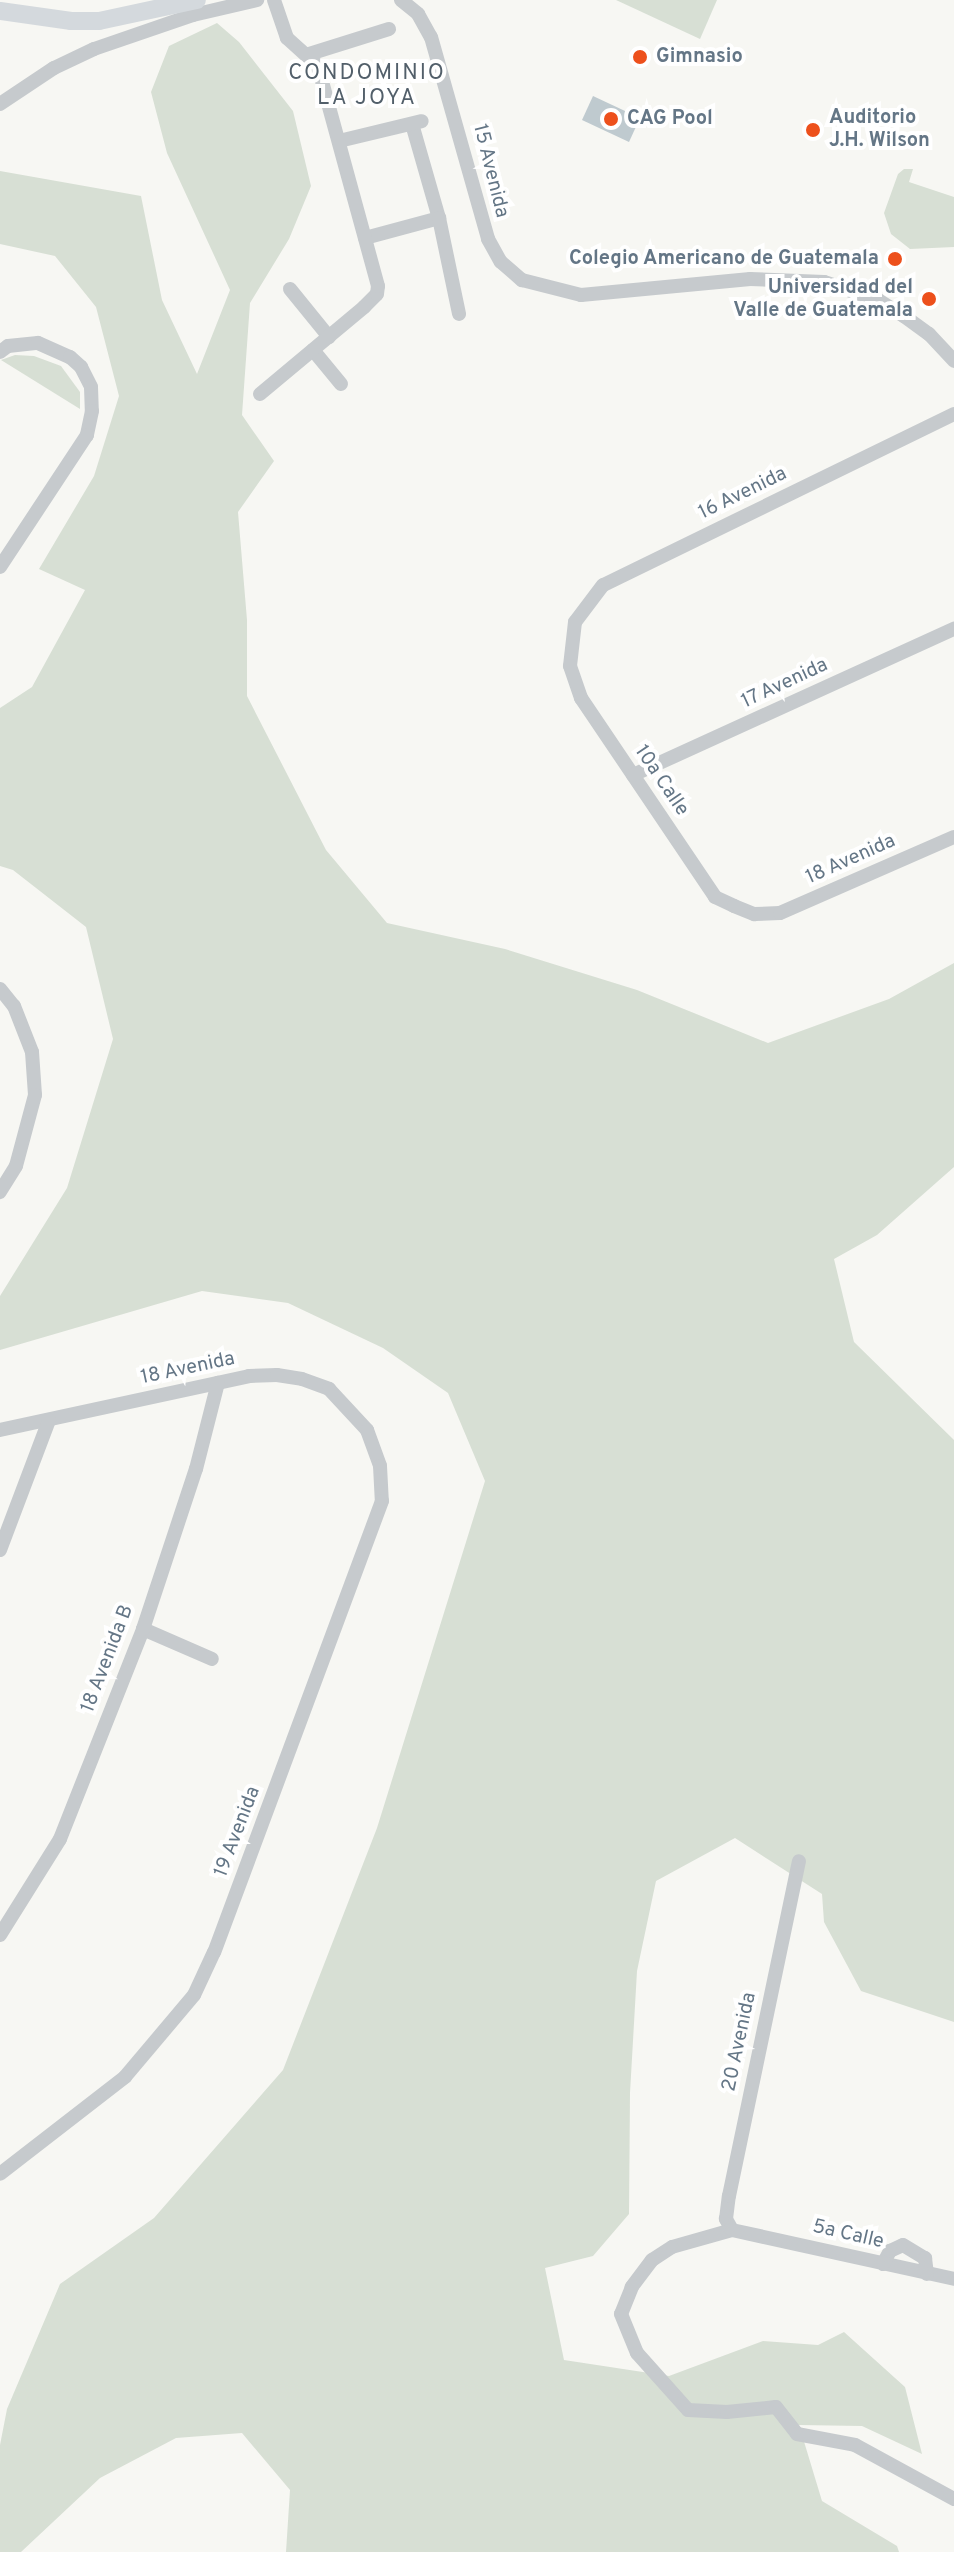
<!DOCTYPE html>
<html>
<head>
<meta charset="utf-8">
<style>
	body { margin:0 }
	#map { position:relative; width:954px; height:2552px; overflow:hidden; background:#f7f7f3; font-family:Overpass,sans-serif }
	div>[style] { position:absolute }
	.green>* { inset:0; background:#d7dfd4 }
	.water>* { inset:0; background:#bfcacf }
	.minor>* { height:14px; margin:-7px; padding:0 7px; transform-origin:7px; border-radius:7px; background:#c6cacd }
	.major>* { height:18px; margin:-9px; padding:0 9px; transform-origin:9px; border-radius:9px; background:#d4d9dd }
	.dots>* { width:22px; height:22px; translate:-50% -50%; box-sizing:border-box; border:4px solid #fff; border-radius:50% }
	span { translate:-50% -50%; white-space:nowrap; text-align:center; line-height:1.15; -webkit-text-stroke:8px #fff; paint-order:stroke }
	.poi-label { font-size:20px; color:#647686; font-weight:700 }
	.left { translate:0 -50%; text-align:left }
	.right { translate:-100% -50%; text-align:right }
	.street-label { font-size:20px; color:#647686 }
	.neighbourhood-label { font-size:22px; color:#525f6a; letter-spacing:2px }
</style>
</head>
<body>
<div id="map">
	<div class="green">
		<div style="clip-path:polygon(616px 0,717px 0,700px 39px)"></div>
		<div style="clip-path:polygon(217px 23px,239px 42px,293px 111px,311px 186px,289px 239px,250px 303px,242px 415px,274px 461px,238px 512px,247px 620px,247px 696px,326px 850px,387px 923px,505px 949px,637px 990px,768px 1043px,889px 999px,954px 963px,954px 1167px,877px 1235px,834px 1259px,854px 1342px,954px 1440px,954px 2022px,861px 1991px,824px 1922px,822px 1894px,735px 1838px,656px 1881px,637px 1971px,630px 2093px,629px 2214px,593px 2256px,545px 2268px,564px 2360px,669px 2376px,763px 2341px,818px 2345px,844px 2332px,905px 2387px,922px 2454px,862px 2426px,799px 2425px,822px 2501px,897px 2546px,899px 2552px,286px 2552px,290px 2490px,242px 2433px,176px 2438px,100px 2478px,21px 2552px,0 2552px,0 2445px,7px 2409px,60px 2284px,154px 2218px,283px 2070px,377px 1828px,485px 1481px,448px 1393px,383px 1348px,288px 1303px,202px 1291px,0 1350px,0 1296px,67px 1188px,113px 1039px,86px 927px,13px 870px,0 866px,0 708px,32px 687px,85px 590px,39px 569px,94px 476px,119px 396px,96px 307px,55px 256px,0 244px,0 171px,141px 196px,162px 300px,197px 374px,230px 290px,167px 153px,151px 92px,169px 46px)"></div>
		<div style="clip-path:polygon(904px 169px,913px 169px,909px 182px,954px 197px,954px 247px,910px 249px,891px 234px,884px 213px,898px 174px)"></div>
		<div style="clip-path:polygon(15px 355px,34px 356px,61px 366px,80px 392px,80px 409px,1px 360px)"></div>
	</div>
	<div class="water">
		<div style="clip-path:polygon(593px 96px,640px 118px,629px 142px,582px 120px)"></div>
	</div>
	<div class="minor">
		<div style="left:401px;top:0;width:22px;rotate:39deg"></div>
		<div style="left:418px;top:14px;width:26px;rotate:61deg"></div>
		<div style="left:431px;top:37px;width:210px;rotate:74.2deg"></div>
		<div style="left:488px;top:239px;width:26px;rotate:61deg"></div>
		<div style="left:501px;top:262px;width:28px;rotate:41deg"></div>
		<div style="left:522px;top:280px;width:61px;rotate:14.3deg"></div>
		<div style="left:581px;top:295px;width:170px;rotate:-5.4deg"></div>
		<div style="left:750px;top:279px;width:74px;rotate:2.3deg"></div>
		<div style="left:824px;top:282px;width:57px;rotate:18.4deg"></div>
		<div style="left:878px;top:300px;width:31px;rotate:32deg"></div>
		<div style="left:904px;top:316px;width:31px;rotate:36deg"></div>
		<div style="left:929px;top:334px;width:37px;rotate:47deg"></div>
		<div style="left:306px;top:55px;width:87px;rotate:-17.4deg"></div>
		<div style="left:0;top:104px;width:65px;rotate:-33.7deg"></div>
		<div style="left:54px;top:68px;width:44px;rotate:-25.4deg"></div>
		<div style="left:94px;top:49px;width:105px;rotate:-19deg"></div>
		<div style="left:193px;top:15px;width:66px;rotate:-13.2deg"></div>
		<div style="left:412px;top:124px;width:98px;rotate:74deg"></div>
		<div style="left:339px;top:141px;width:85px;rotate:-13.5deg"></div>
		<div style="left:365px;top:238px;width:77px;rotate:-15.1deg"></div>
		<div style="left:439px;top:218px;width:98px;rotate:78.2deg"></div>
		<div style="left:290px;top:289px;width:62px;rotate:50.9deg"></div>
		<div style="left:313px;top:350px;width:44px;rotate:50.5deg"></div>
		<div style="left:0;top:352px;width:10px;rotate:-37deg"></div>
		<div style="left:8px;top:346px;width:30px;rotate:-6deg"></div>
		<div style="left:38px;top:343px;width:35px;rotate:24deg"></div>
		<div style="left:70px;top:357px;width:15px;rotate:42deg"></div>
		<div style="left:81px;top:367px;width:22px;rotate:63deg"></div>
		<div style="left:91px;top:387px;width:24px;rotate:88deg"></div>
		<div style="left:92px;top:411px;width:25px;rotate:102deg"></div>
		<div style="left:87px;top:435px;width:158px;rotate:123.4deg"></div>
		<div style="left:260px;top:394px;width:136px;rotate:-39.9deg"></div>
		<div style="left:364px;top:307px;width:18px;rotate:-45deg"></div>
		<div style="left:377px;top:294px;width:8px;rotate:-83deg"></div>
		<div style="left:378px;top:286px;width:228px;rotate:-105.3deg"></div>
		<div style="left:318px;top:66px;width:42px;rotate:-137.9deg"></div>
		<div style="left:287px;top:38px;width:40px;rotate:-108.9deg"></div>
		<div style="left:954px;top:414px;width:390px;rotate:154deg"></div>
		<div style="left:603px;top:585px;width:46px;rotate:127.1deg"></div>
		<div style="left:575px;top:622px;width:44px;rotate:96.5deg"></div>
		<div style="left:570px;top:666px;width:34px;rotate:71deg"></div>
		<div style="left:581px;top:698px;width:240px;rotate:56deg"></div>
		<div style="left:715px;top:897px;width:21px;rotate:25deg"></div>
		<div style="left:734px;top:906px;width:22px;rotate:22deg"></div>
		<div style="left:754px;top:914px;width:26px;rotate:-2deg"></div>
		<div style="left:780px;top:913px;width:190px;rotate:-23.6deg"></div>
		<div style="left:633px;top:775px;width:353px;rotate:-24.5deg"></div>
		<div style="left:0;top:989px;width:22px;rotate:51deg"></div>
		<div style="left:14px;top:1006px;width:49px;rotate:68.6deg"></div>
		<div style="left:32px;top:1052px;width:43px;rotate:86deg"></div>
		<div style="left:35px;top:1095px;width:73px;rotate:105deg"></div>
		<div style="left:16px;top:1166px;width:31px;rotate:122deg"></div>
		<div style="left:0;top:1430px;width:255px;rotate:-12.2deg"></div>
		<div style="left:249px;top:1376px;width:28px;rotate:-2deg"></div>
		<div style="left:277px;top:1375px;width:25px;rotate:9deg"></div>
		<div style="left:302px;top:1379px;width:29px;rotate:20deg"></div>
		<div style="left:329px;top:1389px;width:56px;rotate:47.2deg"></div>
		<div style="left:367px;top:1430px;width:38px;rotate:70deg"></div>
		<div style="left:380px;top:1466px;width:35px;rotate:87deg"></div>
		<div style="left:382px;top:1501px;width:481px;rotate:110.4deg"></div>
		<div style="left:214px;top:1952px;width:47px;rotate:114.9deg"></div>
		<div style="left:194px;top:1995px;width:107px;rotate:130.1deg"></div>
		<div style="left:125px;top:2077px;width:158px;rotate:142.2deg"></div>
		<div style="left:0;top:1550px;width:139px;rotate:-69.3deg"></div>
		<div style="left:143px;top:1629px;width:75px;rotate:23.5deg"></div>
		<div style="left:0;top:1935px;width:113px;rotate:-58deg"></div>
		<div style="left:60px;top:1839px;width:226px;rotate:-68.4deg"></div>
		<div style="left:143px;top:1629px;width:169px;rotate:-71.7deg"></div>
		<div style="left:196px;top:1469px;width:89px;rotate:-75.7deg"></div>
		<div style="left:732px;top:2230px;width:62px;rotate:164.2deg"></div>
		<div style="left:672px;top:2247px;width:24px;rotate:147deg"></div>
		<div style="left:652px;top:2260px;width:34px;rotate:127deg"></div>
		<div style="left:632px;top:2287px;width:29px;rotate:112deg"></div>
		<div style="left:621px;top:2314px;width:42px;rotate:67.7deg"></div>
		<div style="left:637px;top:2353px;width:76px;rotate:48.2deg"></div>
		<div style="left:688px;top:2410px;width:39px;rotate:3deg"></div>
		<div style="left:727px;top:2412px;width:49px;rotate:-5.8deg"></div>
		<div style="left:776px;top:2407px;width:34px;rotate:52deg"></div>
		<div style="left:797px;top:2434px;width:59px;rotate:10.7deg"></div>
		<div style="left:855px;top:2445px;width:113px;rotate:28.6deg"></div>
		<div style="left:732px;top:2230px;width:13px;rotate:-119deg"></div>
		<div style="left:726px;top:2219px;width:23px;rotate:-83deg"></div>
		<div style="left:729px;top:2196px;width:342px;rotate:-78.2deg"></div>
		<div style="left:732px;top:2230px;width:227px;rotate:12.4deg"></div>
		<div style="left:883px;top:2264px;width:15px;rotate:-62deg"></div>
		<div style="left:890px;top:2251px;width:14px;rotate:-25deg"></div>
		<div style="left:903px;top:2245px;width:26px;rotate:31deg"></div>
		<div style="left:925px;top:2258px;width:16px;rotate:83deg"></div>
	</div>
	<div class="major">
		<div style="left:0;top:11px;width:72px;rotate:8deg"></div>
		<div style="left:71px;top:21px;width:28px"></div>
		<div style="left:99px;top:21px;width:100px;rotate:-12.1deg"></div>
	</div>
	<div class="dots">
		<div style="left:640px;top:57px;background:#ed501c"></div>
		<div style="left:611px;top:119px;background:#ed501c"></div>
		<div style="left:813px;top:130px;background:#ed501c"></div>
		<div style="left:895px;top:259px;background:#ed501c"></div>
		<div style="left:929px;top:299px;background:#ed501c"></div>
	</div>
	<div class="poi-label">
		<span class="left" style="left:656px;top:57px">Gimnasio</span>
		<span class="left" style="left:829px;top:130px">Auditorio<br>J.H. Wilson</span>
		<span class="left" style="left:627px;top:119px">CAG Pool</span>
		<span class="right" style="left:879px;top:259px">Colegio Americano de Guatemala</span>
		<span class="right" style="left:913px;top:300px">Universidad del<br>Valle de Guatemala</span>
	</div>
	<div class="street-label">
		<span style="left:490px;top:171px;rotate:76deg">15 Avenida</span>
		<span style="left:743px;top:494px;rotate:-26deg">16 Avenida</span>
		<span style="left:785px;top:684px;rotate:-25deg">17 Avenida</span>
		<span style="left:661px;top:781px;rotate:56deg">10a Calle</span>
		<span style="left:851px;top:860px;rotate:-24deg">18 Avenida</span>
		<span style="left:188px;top:1369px;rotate:-12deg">18 Avenida</span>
		<span style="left:108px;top:1659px;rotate:-69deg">18 Avenida B</span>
		<span style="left:238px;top:1832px;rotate:-69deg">19 Avenida</span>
		<span style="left:740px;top:2042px;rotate:-78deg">20 Avenida</span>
		<span style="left:848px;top:2235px;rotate:13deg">5a Calle</span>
	</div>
	<div class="neighbourhood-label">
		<span style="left:367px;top:86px">CONDOMINIO<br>LA JOYA</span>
	</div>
</div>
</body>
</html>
